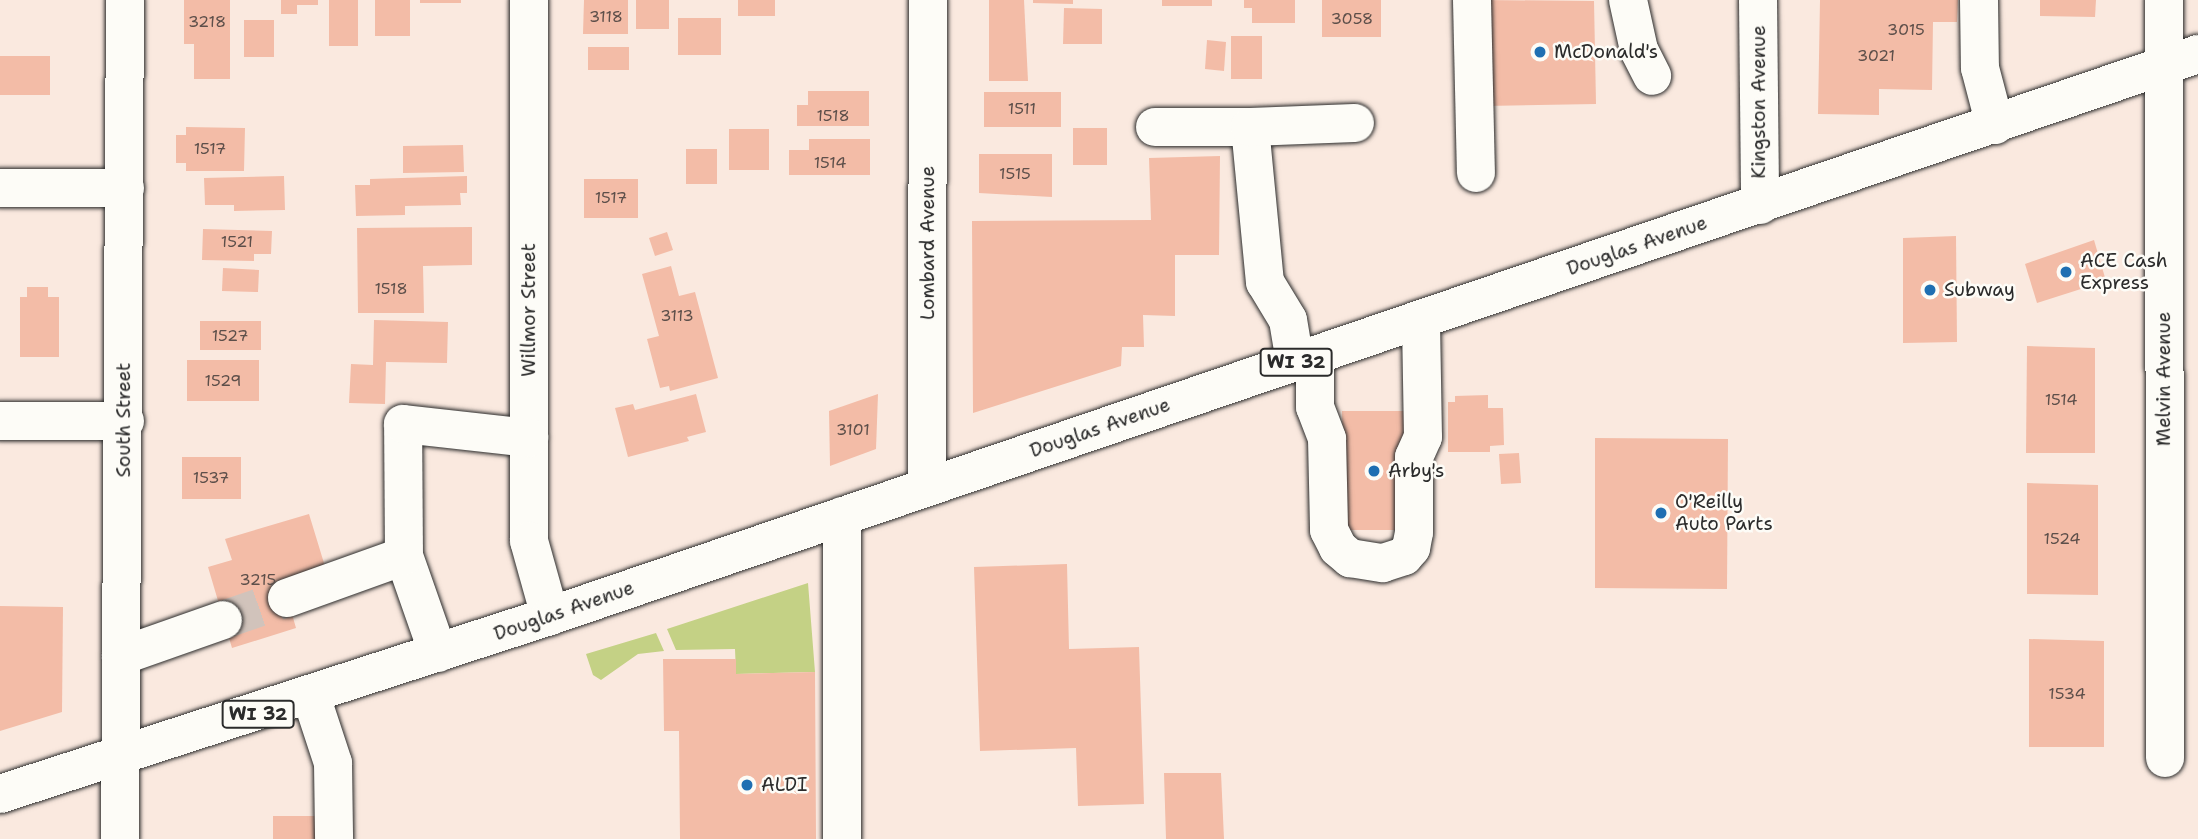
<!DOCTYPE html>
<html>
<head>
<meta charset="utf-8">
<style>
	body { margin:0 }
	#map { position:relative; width:2198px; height:839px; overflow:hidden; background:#fae9df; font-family:"Shantell Sans",sans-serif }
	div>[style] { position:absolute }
	.green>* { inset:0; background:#c4d185 }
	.building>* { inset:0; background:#f3bca7 }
	.minor-tunnel>* { height:38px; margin-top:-19px; transform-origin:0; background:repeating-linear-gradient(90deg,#d1c3bb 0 38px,transparent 0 57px) }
	.roads { filter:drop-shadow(0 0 2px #2b2b2b) drop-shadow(0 0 2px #2b2b2b) }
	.minor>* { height:38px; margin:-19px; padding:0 19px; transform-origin:19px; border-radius:19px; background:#fdfcf7 }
	.major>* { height:38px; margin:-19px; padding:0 19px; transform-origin:19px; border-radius:19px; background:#fdfcf7 }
	.dots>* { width:19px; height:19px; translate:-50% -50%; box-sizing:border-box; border:4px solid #fdfcf7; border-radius:50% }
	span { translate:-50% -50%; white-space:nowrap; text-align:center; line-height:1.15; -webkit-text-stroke:5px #fdfcf7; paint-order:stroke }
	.number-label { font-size:16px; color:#5d4f4a }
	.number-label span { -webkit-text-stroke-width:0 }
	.shield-label span { padding:2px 5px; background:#fdfcf7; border:2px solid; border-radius:5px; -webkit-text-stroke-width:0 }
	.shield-label { font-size:18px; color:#2b2b2b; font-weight:700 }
	.poi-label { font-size:19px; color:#2b2b2b }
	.left { translate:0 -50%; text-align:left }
	.street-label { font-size:19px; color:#2b2b2b }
</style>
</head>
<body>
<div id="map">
	<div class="green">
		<div style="clip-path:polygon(808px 583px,815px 672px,736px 674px,735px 649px,676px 650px,667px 629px)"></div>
		<div style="clip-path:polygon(656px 633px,664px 651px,638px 654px,601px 680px,593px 675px,586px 654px)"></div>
	</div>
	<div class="building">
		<div style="clip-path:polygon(184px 0,230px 0,230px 79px,194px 79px,194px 44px,184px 44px)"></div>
		<div style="clip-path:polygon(281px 0,318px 0,318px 5px,297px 5px,297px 14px,281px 14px)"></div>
		<div style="clip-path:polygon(329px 0,358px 0,358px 46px,329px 46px)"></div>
		<div style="clip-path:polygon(375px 0,410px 0,410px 36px,375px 36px)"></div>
		<div style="clip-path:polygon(420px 0,461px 0,461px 3px,420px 3px)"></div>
		<div style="clip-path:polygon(584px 0,628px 0,628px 34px,583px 34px)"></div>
		<div style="clip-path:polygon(636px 0,669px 0,669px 29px,636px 29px)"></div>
		<div style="clip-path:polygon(738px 0,775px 0,775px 16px,738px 16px)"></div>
		<div style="clip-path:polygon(989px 0,1024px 0,1028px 81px,989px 81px)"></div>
		<div style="clip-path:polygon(1033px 0,1073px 0,1073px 4px,1033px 3px)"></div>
		<div style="clip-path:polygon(1162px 0,1212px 0,1212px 6px,1162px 6px)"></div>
		<div style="clip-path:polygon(1244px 0,1295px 0,1295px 23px,1252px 23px,1252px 8px,1244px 8px)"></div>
		<div style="clip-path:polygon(1322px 0,1381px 0,1381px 37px,1322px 37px)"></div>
		<div style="clip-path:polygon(1484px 0,1594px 1px,1596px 104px,1485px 106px)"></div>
		<div style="clip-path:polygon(1820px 0,1958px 0,1957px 22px,1933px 22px,1932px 90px,1879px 89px,1879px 115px,1818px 114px)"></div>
		<div style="clip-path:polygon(2040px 0,2096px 0,2095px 17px,2040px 16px)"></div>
		<div style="clip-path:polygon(1064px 8px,1102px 9px,1102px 44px,1063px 44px)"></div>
		<div style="clip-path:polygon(678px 18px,721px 18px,721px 55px,678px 55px)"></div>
		<div style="clip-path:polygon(244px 20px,274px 20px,274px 57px,244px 57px)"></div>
		<div style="clip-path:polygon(1231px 36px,1262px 36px,1262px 79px,1231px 79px)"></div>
		<div style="clip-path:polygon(1207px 40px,1226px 42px,1224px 71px,1205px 69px)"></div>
		<div style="clip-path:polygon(588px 47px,629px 47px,629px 70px,588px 70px)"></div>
		<div style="clip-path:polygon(0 56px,50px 56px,50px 95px,0 95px)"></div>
		<div style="clip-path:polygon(808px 91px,869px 91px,869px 126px,797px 126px,797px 105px,808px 105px)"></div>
		<div style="clip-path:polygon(984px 92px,1061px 92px,1061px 127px,984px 127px)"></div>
		<div style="clip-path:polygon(186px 127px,245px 128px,244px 171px,186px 171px,186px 163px,176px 163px,176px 135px,186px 135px)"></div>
		<div style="clip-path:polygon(1073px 128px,1107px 128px,1107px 165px,1073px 165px)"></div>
		<div style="clip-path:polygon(729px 129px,769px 129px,769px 170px,729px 170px)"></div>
		<div style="clip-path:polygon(809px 139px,870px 139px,870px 175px,789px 175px,789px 150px,809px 150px)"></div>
		<div style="clip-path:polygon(463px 145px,464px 172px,403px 173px,403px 146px)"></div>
		<div style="clip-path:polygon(686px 149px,717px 149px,717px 184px,686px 184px)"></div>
		<div style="clip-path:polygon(979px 154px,1052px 154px,1052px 197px,979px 193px)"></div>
		<div style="clip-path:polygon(1220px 156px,1219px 255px,1175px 255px,1175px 316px,1143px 315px,1144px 347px,1122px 347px,1121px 366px,973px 413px,972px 221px,1151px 220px,1149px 158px)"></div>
		<div style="clip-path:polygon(284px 176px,285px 210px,234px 211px,234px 205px,205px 205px,204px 178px)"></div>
		<div style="clip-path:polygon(467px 176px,467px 193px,460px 193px,461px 205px,405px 206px,405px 215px,356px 216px,355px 185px,370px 185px,370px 179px)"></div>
		<div style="clip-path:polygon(584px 179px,638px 179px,638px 218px,584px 218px)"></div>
		<div style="clip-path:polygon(472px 227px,472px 265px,423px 266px,424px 313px,358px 313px,357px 228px)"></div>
		<div style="clip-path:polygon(203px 229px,272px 231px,271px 254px,254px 254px,254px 261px,202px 260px)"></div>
		<div style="clip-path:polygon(667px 232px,673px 250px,655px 256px,649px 238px)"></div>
		<div style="clip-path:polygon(1956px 236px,1957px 342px,1903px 343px,1903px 238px)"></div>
		<div style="clip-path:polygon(2094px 240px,2106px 281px,2037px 303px,2025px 264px)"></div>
		<div style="clip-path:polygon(671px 266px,679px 296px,695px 292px,718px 378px,670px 391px,669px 386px,660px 388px,647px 339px,659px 336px,642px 274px)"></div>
		<div style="clip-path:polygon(223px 268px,259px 270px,258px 292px,222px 291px)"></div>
		<div style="clip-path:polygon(27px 287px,48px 287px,48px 297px,59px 297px,59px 357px,20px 357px,20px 297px,27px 297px)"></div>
		<div style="clip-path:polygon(374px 320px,448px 322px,447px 363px,386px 362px,385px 404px,349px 403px,351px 364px,373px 365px)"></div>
		<div style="clip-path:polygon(200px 321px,261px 321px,261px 350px,200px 350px)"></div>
		<div style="clip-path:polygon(2027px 346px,2095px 348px,2095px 453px,2026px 453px)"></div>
		<div style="clip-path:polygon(187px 360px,259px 360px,259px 401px,187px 401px)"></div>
		<div style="clip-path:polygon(696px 394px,706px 432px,687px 437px,689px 441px,628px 457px,615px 408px,633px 404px,635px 410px)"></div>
		<div style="clip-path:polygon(878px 394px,876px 449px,830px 466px,829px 411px)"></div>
		<div style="clip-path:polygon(1488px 395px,1488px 408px,1503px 408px,1504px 445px,1490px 446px,1490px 452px,1448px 452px,1448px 402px,1455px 402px,1455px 396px)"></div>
		<div style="clip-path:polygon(1342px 411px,1404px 411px,1406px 530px,1345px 530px)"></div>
		<div style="clip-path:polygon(1595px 438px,1728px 439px,1727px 589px,1595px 588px)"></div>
		<div style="clip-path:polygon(1519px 453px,1521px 483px,1501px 484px,1499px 454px)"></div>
		<div style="clip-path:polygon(182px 457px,241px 457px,241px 499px,182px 499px)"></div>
		<div style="clip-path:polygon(2027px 483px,2098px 485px,2098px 595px,2027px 594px)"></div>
		<div style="clip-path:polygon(309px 514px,327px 573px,284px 586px,296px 628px,232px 648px,208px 567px,232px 560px,225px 539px)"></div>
		<div style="clip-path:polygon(1067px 564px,1069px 649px,1139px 647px,1144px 804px,1078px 806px,1076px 748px,980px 751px,974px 567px)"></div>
		<div style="clip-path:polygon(0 606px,63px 607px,62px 712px,0 731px)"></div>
		<div style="clip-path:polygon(2029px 639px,2104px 641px,2104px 747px,2029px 747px)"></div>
		<div style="clip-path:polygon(663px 659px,736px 659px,736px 674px,815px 672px,816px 839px,680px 839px,679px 731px,664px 731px)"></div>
		<div style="clip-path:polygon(1164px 773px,1221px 773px,1224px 839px,1166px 839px)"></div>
		<div style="clip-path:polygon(273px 816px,327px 816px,327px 839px,273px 839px)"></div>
	</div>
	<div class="minor-tunnel">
		<div style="left:223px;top:620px;width:68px;rotate:-19deg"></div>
	</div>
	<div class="roads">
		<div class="minor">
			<div style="left:529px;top:0;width:541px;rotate:90deg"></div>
			<div style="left:529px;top:541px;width:78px;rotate:74.4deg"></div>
			<div style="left:1472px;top:0;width:173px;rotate:88.7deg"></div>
			<div style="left:1628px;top:0;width:51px;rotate:77.6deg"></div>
			<div style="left:1639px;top:50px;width:29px;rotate:63deg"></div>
			<div style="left:1758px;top:0;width:205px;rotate:89.4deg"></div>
			<div style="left:1979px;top:0;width:68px;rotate:89.2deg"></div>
			<div style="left:1980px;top:68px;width:59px;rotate:75.3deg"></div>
			<div style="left:2164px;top:0;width:758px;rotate:89.92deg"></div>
			<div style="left:1155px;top:127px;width:95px"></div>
			<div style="left:1250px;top:127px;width:156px;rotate:84.5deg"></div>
			<div style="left:1265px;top:282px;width:44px;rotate:58.8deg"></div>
			<div style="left:1288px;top:320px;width:43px;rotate:80.5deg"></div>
			<div style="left:1250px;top:127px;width:105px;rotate:-2.2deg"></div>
			<div style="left:0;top:188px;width:125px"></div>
			<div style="left:1315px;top:355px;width:52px;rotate:90deg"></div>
			<div style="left:1315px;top:407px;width:34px;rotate:69deg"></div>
			<div style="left:1327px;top:439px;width:91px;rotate:88.7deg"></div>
			<div style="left:1329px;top:530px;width:20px;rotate:63deg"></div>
			<div style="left:1338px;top:548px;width:16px;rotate:40deg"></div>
			<div style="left:1350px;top:558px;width:33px;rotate:9deg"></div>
			<div style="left:1383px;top:563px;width:22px;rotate:-18deg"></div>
			<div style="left:1404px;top:556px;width:11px;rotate:-49deg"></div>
			<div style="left:1411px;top:548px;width:16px;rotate:-79deg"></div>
			<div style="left:1414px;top:532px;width:75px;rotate:-90deg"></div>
			<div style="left:1414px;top:457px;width:22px;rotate:-66deg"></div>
			<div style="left:1423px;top:437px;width:117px;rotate:-91deg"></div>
			<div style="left:0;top:421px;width:125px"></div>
			<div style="left:927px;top:487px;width:487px;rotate:-89.9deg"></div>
			<div style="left:287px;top:598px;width:124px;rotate:-19.7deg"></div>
			<div style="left:438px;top:653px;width:103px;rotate:-109.3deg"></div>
			<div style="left:404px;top:556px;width:132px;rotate:-90.4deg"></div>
			<div style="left:403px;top:424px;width:127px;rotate:6.3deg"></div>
			<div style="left:121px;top:656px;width:108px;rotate:-19.4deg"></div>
			<div style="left:311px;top:696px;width:71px;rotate:71.8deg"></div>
			<div style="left:333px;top:763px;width:76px;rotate:89.2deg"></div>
			<div style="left:120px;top:839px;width:839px;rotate:-89.66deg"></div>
			<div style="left:842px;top:839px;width:323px;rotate:-90deg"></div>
		</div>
		<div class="major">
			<div style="left:0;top:794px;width:578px;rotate:-17.93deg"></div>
			<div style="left:550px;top:616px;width:1741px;rotate:-18.83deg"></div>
		</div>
	</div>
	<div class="dots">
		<div style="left:1540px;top:52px;background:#1f6fb2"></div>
		<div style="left:2066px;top:272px;background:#1f6fb2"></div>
		<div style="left:1930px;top:290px;background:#1f6fb2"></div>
		<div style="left:1374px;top:471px;background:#1f6fb2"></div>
		<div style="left:1661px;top:513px;background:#1f6fb2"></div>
		<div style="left:747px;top:785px;background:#1f6fb2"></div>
	</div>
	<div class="number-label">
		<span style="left:606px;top:17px">3118</span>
		<span style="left:1352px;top:19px">3058</span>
		<span style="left:207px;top:22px">3218</span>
		<span style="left:1906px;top:30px">3015</span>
		<span style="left:1876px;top:56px">3021</span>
		<span style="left:1022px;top:109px">1511</span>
		<span style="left:833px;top:116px">1518</span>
		<span style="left:210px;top:149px">1517</span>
		<span style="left:830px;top:163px">1514</span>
		<span style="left:1015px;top:174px">1515</span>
		<span style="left:611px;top:198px">1517</span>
		<span style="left:237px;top:242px">1521</span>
		<span style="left:391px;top:289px">1518</span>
		<span style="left:677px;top:316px">3113</span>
		<span style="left:230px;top:336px">1527</span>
		<span style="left:223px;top:381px">1529</span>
		<span style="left:2061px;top:400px">1514</span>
		<span style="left:853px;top:430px">3101</span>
		<span style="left:211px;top:478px">1537</span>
		<span style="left:2062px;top:539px">1524</span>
		<span style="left:258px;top:580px">3215</span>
		<span style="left:2067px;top:694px">1534</span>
	</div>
	<div class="shield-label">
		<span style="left:1296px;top:362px">WI 32</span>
		<span style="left:258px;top:714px">WI 32</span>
	</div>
	<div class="poi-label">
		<span class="left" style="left:1554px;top:52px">McDonald's</span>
		<span class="left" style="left:2080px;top:272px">ACE Cash<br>Express</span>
		<span class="left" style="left:1944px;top:290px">Subway</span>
		<span class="left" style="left:1388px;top:471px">Arby's</span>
		<span class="left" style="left:1675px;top:513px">O'Reilly<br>Auto Parts</span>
		<span class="left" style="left:761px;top:785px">ALDI</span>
	</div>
	<div class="street-label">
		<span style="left:1759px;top:102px;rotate:-90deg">Kingston Avenue</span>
		<span style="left:928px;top:243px;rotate:-90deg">Lombard Avenue</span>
		<span style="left:1637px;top:246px;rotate:-19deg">Douglas Avenue</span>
		<span style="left:529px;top:310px;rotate:-90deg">Willmor Street</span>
		<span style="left:2164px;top:379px;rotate:-90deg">Melvin Avenue</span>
		<span style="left:124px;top:420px;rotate:-90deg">South Street</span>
		<span style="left:1100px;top:428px;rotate:-19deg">Douglas Avenue</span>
		<span style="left:564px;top:611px;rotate:-19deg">Douglas Avenue</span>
	</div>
</div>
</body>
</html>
